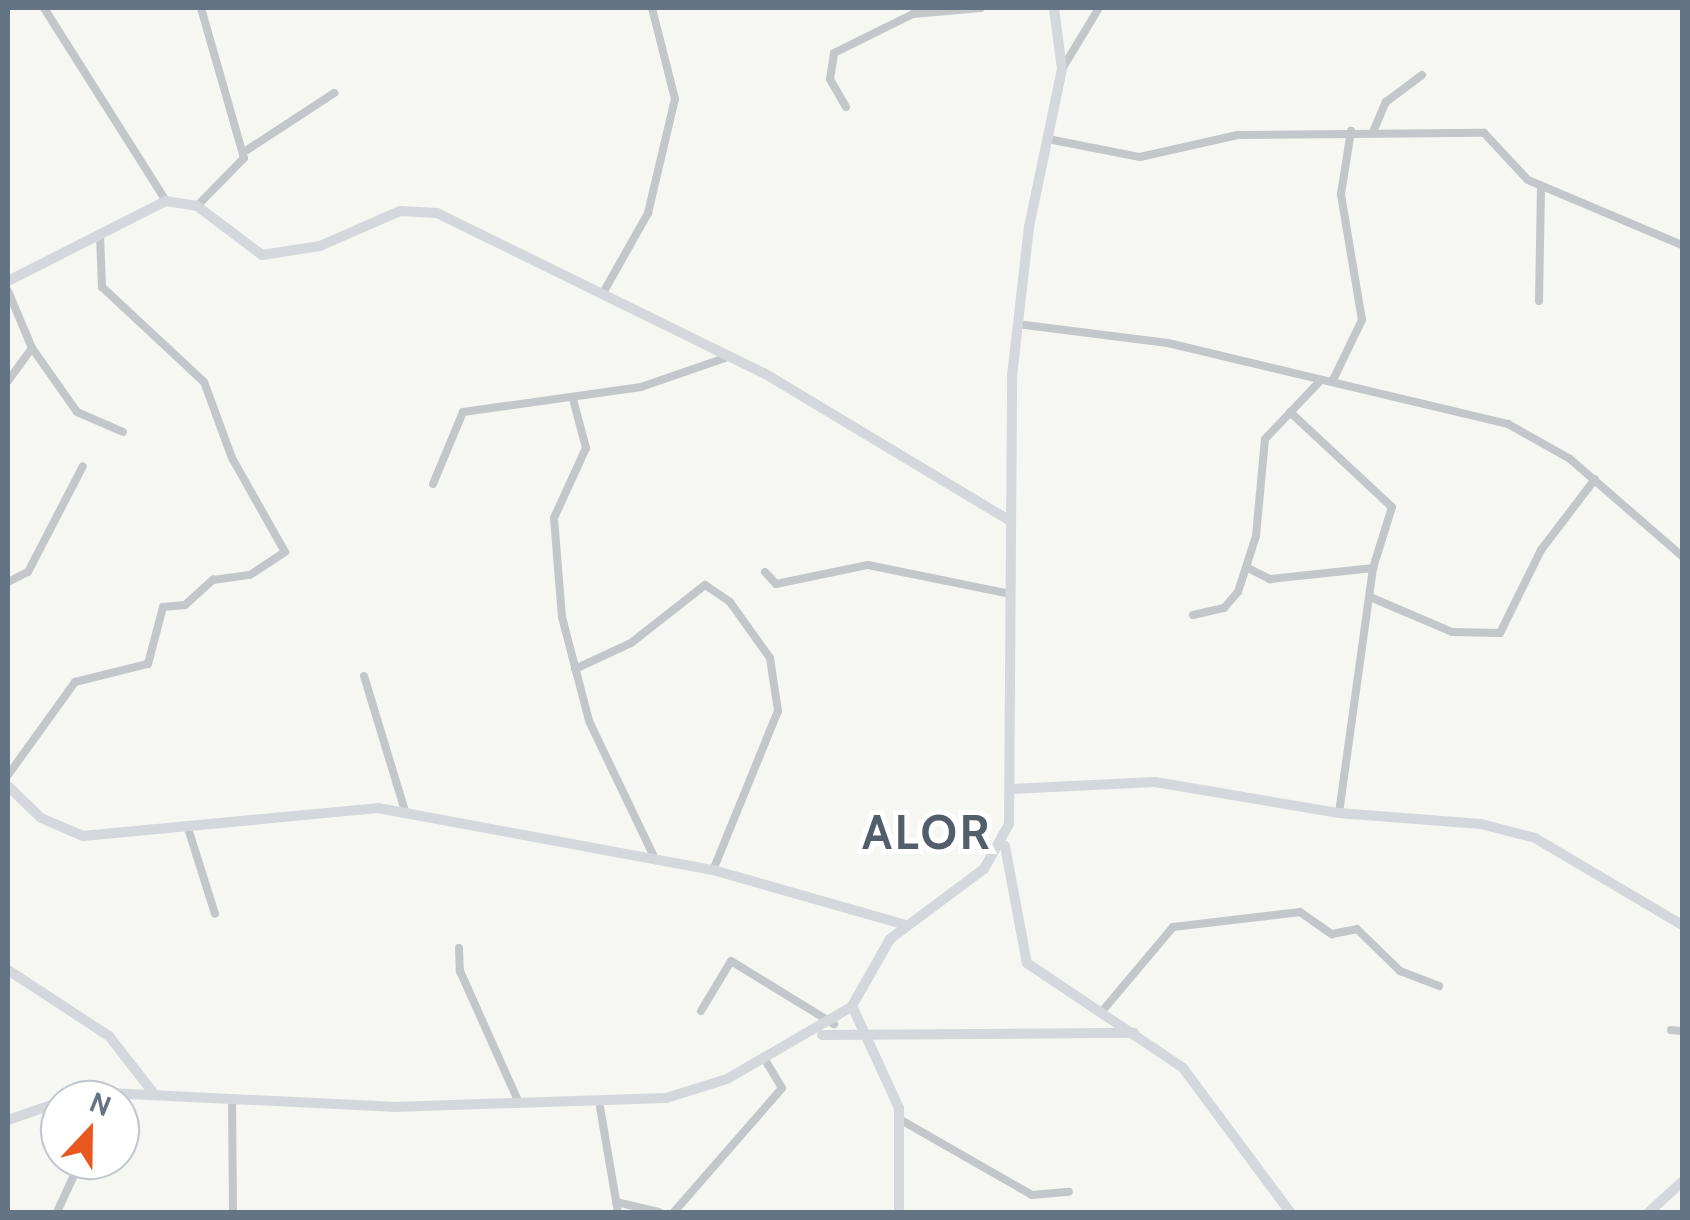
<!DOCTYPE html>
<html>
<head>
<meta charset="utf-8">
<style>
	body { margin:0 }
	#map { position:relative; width:1690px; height:1220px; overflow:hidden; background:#f6f6f2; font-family:Cabin,sans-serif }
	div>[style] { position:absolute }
	.street>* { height:8px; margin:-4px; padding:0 4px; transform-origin:4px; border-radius:4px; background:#c3c7ca }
	.secondary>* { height:10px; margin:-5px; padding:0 5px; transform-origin:5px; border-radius:5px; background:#d4d8dc }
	span { translate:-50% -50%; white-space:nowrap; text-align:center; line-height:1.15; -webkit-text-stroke:10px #fff; paint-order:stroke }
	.district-label { font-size:48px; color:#525e69; font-weight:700; letter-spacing:2.5px }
	.frame { position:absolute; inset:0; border:10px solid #647484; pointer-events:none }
	.north { position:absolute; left:40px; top:1080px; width:100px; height:100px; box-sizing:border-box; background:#fff; border:2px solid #c1c7ce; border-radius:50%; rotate:22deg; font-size:28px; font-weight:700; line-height:40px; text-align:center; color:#647484 }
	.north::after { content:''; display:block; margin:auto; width:35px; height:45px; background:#e9591f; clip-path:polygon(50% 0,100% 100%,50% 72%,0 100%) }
</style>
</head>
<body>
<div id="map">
	<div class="street">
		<div style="left:44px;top:8px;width:228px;rotate:57.7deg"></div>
		<div style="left:1062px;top:69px;width:71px;rotate:-58.8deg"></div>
		<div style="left:846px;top:107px;width:32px;rotate:-120deg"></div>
		<div style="left:830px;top:79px;width:26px;rotate:-81deg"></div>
		<div style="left:834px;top:53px;width:88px;rotate:-26.3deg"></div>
		<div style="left:913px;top:14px;width:68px;rotate:-5deg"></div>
		<div style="left:1373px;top:132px;width:33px;rotate:-67deg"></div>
		<div style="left:1386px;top:102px;width:45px;rotate:-36.9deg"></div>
		<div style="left:1048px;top:139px;width:94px;rotate:11.1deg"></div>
		<div style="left:1140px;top:157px;width:100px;rotate:-12.7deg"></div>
		<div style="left:1238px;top:135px;width:246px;rotate:-0.5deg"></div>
		<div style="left:1484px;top:133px;width:64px;rotate:46.9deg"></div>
		<div style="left:1528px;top:180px;width:167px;rotate:22.9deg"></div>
		<div style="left:244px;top:152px;width:108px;rotate:-33.2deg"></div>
		<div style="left:197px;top:206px;width:67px;rotate:-45.6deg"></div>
		<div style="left:244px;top:158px;width:156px;rotate:-106deg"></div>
		<div style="left:8px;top:291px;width:62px;rotate:67.2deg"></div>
		<div style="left:32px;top:348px;width:41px;rotate:126deg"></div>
		<div style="left:603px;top:293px;width:92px;rotate:-60.6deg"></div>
		<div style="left:648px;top:213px;width:117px;rotate:-76.7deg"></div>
		<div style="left:675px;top:99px;width:94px;rotate:-104.2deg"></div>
		<div style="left:1539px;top:301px;width:114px;rotate:-89deg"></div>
		<div style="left:1017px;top:324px;width:152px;rotate:7.2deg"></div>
		<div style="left:1168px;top:343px;width:350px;rotate:13.4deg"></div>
		<div style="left:1508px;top:424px;width:71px;rotate:29.4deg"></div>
		<div style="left:1570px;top:459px;width:148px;rotate:40.9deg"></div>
		<div style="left:32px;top:348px;width:78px;rotate:54.9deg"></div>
		<div style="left:77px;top:412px;width:50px;rotate:23.5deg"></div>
		<div style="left:1332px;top:382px;width:69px;rotate:-64.2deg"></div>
		<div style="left:1362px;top:320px;width:128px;rotate:-99.5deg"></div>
		<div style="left:1341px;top:194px;width:64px;rotate:-81deg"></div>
		<div style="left:573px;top:399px;width:51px;rotate:75.1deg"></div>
		<div style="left:586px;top:448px;width:77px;rotate:114.6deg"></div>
		<div style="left:554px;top:518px;width:99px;rotate:85.4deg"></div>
		<div style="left:562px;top:617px;width:107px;rotate:75.4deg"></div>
		<div style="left:589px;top:721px;width:153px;rotate:64.4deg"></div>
		<div style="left:1290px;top:412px;width:139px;rotate:43deg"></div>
		<div style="left:1392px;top:507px;width:64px;rotate:107.3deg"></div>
		<div style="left:1373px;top:568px;width:247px;rotate:97.9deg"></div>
		<div style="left:433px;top:484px;width:78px;rotate:-67.4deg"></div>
		<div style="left:463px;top:412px;width:180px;rotate:-8deg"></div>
		<div style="left:641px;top:387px;width:95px;rotate:-19deg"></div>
		<div style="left:1248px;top:568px;width:25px;rotate:27deg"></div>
		<div style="left:1270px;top:579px;width:104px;rotate:-6.1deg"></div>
		<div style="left:765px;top:572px;width:16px;rotate:47deg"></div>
		<div style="left:776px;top:584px;width:94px;rotate:-11.7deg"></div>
		<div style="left:868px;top:565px;width:145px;rotate:11.5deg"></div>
		<div style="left:8px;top:582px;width:22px;rotate:-27deg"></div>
		<div style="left:28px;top:572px;width:119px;rotate:-62.6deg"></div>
		<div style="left:1370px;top:597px;width:89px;rotate:23.1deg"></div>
		<div style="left:1452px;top:632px;width:48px;rotate:1.2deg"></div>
		<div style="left:1500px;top:633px;width:93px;rotate:-63.7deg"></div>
		<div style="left:1541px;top:550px;width:89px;rotate:-52.7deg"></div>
		<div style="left:1193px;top:615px;width:32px;rotate:-13deg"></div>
		<div style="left:1224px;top:608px;width:21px;rotate:-49deg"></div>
		<div style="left:1238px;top:592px;width:59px;rotate:-72.2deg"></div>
		<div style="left:1256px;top:536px;width:97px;rotate:-84.7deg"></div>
		<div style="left:1265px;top:439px;width:81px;rotate:-46.5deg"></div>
		<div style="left:575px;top:669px;width:62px;rotate:-24.9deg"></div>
		<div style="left:631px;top:643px;width:94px;rotate:-38.1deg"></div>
		<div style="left:705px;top:585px;width:30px;rotate:34deg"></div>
		<div style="left:730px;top:602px;width:69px;rotate:54.5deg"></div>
		<div style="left:770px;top:658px;width:54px;rotate:81.4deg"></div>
		<div style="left:778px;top:711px;width:172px;rotate:112.2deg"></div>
		<div style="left:364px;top:676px;width:141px;rotate:73.1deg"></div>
		<div style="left:8px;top:775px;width:115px;rotate:-54.2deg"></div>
		<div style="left:75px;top:682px;width:75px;rotate:-13.9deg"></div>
		<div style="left:148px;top:664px;width:59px;rotate:-75.3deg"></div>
		<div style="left:163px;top:607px;width:22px;rotate:-5deg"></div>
		<div style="left:185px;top:605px;width:38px;rotate:-42deg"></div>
		<div style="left:213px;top:580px;width:37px;rotate:-8deg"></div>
		<div style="left:250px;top:575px;width:42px;rotate:-33.3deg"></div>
		<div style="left:285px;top:552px;width:108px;rotate:-119.4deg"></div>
		<div style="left:232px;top:458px;width:81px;rotate:-110.2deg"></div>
		<div style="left:204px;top:382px;width:139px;rotate:-137deg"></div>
		<div style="left:102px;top:287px;width:53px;rotate:-92.2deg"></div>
		<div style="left:187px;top:825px;width:93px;rotate:72.5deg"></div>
		<div style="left:459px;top:948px;width:23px;rotate:88deg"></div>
		<div style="left:460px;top:971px;width:145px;rotate:65.9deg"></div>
		<div style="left:1104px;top:1009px;width:107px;rotate:-49.9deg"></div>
		<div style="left:1173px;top:927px;width:128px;rotate:-6.7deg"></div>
		<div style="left:1300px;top:912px;width:39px;rotate:35deg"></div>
		<div style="left:1332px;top:934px;width:25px;rotate:-11deg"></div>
		<div style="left:1357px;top:929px;width:60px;rotate:44.3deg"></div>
		<div style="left:1400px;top:971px;width:42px;rotate:21deg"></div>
		<div style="left:701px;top:1011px;width:58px;rotate:-59deg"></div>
		<div style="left:731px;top:961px;width:121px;rotate:31.5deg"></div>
		<div style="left:1671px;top:1030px;width:11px;rotate:5deg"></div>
		<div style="left:232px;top:1099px;width:113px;rotate:89.5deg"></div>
		<div style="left:600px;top:1107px;width:107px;rotate:80.3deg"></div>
		<div style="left:901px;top:1120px;width:151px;rotate:29.8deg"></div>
		<div style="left:1032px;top:1195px;width:37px;rotate:-5deg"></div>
		<div style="left:616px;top:1202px;width:44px;rotate:13.1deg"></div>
		<div style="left:57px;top:1212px;width:57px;rotate:-65.2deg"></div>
		<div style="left:674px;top:1212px;width:164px;rotate:-48.9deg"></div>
		<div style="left:782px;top:1088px;width:33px;rotate:-121deg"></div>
	</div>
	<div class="secondary">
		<div style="left:8px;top:281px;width:177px;rotate:-26.9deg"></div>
		<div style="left:166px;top:201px;width:31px;rotate:9deg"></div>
		<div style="left:197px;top:206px;width:81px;rotate:37deg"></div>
		<div style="left:262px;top:255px;width:59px;rotate:-8.8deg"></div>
		<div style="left:320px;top:246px;width:87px;rotate:-23.6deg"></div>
		<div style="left:400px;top:211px;width:37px;rotate:3deg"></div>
		<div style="left:437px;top:213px;width:364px;rotate:26.1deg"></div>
		<div style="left:764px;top:373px;width:287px;rotate:31deg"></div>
		<div style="left:8px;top:786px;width:46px;rotate:44.1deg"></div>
		<div style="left:41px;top:818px;width:46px;rotate:23.2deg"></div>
		<div style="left:83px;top:836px;width:296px;rotate:-5.4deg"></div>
		<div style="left:378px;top:808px;width:341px;rotate:10.5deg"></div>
		<div style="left:713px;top:870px;width:198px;rotate:15.9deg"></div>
		<div style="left:1011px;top:789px;width:144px;rotate:-2.8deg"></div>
		<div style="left:1155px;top:782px;width:187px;rotate:9.6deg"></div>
		<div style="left:1339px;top:813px;width:142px;rotate:4.4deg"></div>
		<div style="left:1481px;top:824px;width:56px;rotate:14.5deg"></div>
		<div style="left:1535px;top:838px;width:171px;rotate:30.6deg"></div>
		<div style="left:1005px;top:846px;width:119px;rotate:79.4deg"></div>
		<div style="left:1027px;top:963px;width:188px;rotate:33.9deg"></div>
		<div style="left:1183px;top:1068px;width:179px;rotate:53.4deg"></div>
		<div style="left:8px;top:970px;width:121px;rotate:33.2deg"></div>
		<div style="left:109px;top:1036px;width:75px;rotate:52.1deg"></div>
		<div style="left:822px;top:1035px;width:312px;rotate:-0.4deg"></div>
		<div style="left:8px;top:1120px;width:86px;rotate:-19.1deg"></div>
		<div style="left:89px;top:1092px;width:304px;rotate:2.8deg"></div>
		<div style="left:393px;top:1107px;width:273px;rotate:-1.9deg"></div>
		<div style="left:666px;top:1098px;width:64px;rotate:-17.3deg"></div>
		<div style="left:727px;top:1079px;width:143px;rotate:-30.1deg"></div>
		<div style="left:899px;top:1212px;width:104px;rotate:-90deg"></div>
		<div style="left:899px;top:1108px;width:112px;rotate:-114.7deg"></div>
		<div style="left:852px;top:1006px;width:77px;rotate:-60.4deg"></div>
		<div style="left:890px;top:939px;width:117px;rotate:-36.7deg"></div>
		<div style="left:984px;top:869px;width:51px;rotate:-60.9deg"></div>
		<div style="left:1009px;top:824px;width:448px;rotate:-89.6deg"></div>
		<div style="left:1012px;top:376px;width:150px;rotate:-83.5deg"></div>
		<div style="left:1029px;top:227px;width:161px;rotate:-78.2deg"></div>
		<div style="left:1062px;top:69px;width:62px;rotate:-97.5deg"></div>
		<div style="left:1649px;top:1212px;width:45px;rotate:-42.3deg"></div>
	</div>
	<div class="district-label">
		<span style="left:927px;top:833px">ALOR</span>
	</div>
	<div class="frame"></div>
	<div class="north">N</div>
</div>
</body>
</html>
